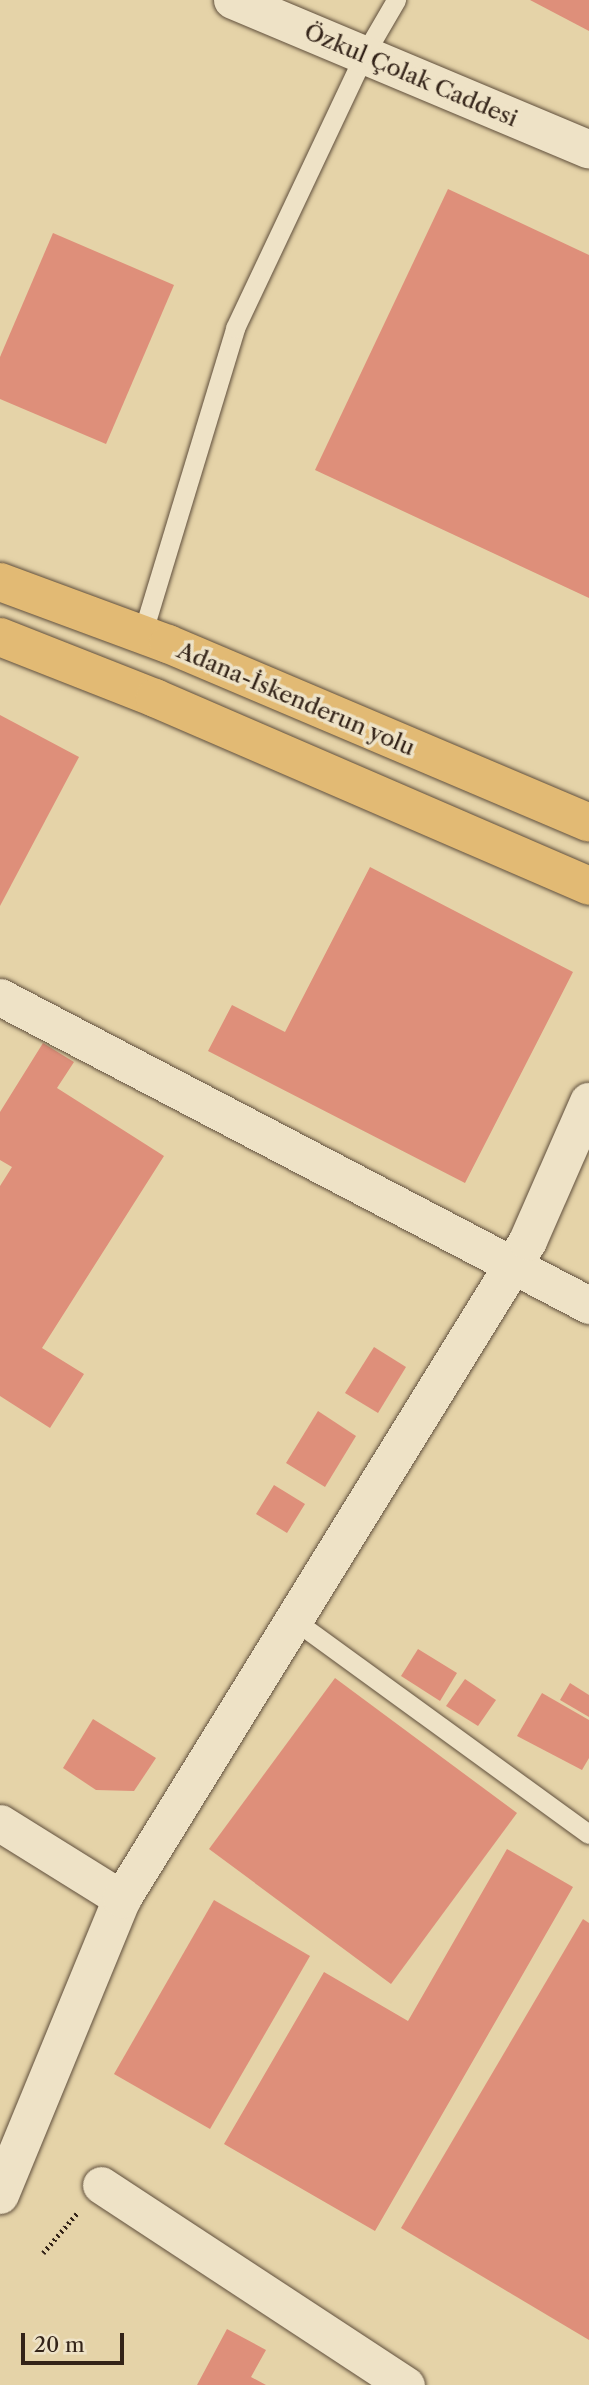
<!DOCTYPE html>
<html>
<head>
<meta charset="utf-8">
<style>
	body { margin:0 }
	#map { position:relative; width:589px; height:2385px; overflow:hidden; background:#e5d3a8; font-family:"Libre Caslon Text",serif }
	div>[style] { position:absolute }
	.building>* { inset:0; background:#de8f7a }
	.path>* { height:4.5px; margin-top:-2.25px; transform-origin:0; background:repeating-linear-gradient(90deg,#332318 0 2px,transparent 0 5.5px) }
	.roads { filter:drop-shadow(0 0 2px #604f3c) drop-shadow(0 0 2px #604f3c) }
	.lane>* { height:19px; margin:-9.5px; padding:0 9.5px; transform-origin:9.5px; border-radius:9.5px; background:#eee2c6 }
	.street>* { height:37px; margin:-18.5px; padding:0 18.5px; transform-origin:18.5px; border-radius:18.5px; background:#eee2c6 }
	.secondary>* { height:38px; margin:-19px; padding:0 19px; transform-origin:19px; border-radius:19px; background:#eee2c6 }
	.highway>* { height:38px; margin:-19px; padding:0 19px; transform-origin:19px; border-radius:19px; background:#e2ba74 }
	span { translate:-50% -50%; white-space:nowrap; text-align:center; line-height:1.15; -webkit-text-stroke:7px #eee2c6; paint-order:stroke }
	.street-label { font-size:23px; color:#332318 }
	.scale { position:absolute; left:21px; top:2333px; width:103px; height:32px; box-sizing:border-box; border:4px solid #332318; border-top:0; padding-left:9px; font-size:21px; line-height:24px; white-space:nowrap; color:#332318; -webkit-text-stroke:5px #eee2c6; paint-order:stroke }
</style>
</head>
<body>
<div id="map">
	<div class="building">
		<div style="clip-path:polygon(530px 0,589px 0,589px 31px)"></div>
		<div style="clip-path:polygon(448px 189px,589px 255px,589px 598px,315px 470px)"></div>
		<div style="clip-path:polygon(53px 233px,174px 285px,106px 444px,0 399px,0 357px)"></div>
		<div style="clip-path:polygon(0 715px,79px 757px,0 906px)"></div>
		<div style="clip-path:polygon(370px 867px,573px 972px,465px 1183px,208px 1051px,232px 1005px,285px 1032px)"></div>
		<div style="clip-path:polygon(43px 1043px,74px 1062px,57px 1088px,164px 1156px,42px 1348px,84px 1374px,50px 1428px,0 1396px,0 1186px,12px 1167px,0 1160px,0 1112px)"></div>
		<div style="clip-path:polygon(374px 1347px,406px 1367px,378px 1413px,345px 1393px)"></div>
		<div style="clip-path:polygon(318px 1411px,356px 1436px,325px 1487px,286px 1463px)"></div>
		<div style="clip-path:polygon(274px 1485px,305px 1504px,287px 1533px,256px 1514px)"></div>
		<div style="clip-path:polygon(418px 1649px,457px 1673px,440px 1701px,401px 1676px)"></div>
		<div style="clip-path:polygon(335px 1678px,517px 1813px,391px 1984px,209px 1849px)"></div>
		<div style="clip-path:polygon(465px 1679px,496px 1700px,478px 1726px,446px 1706px)"></div>
		<div style="clip-path:polygon(570px 1683px,589px 1695px,589px 1717px,560px 1700px)"></div>
		<div style="clip-path:polygon(542px 1693px,589px 1720px,589px 1758px,582px 1770px,517px 1736px)"></div>
		<div style="clip-path:polygon(93px 1719px,156px 1758px,134px 1791px,96px 1790px,63px 1768px)"></div>
		<div style="clip-path:polygon(507px 1849px,573px 1887px,375px 2231px,224px 2144px,324px 1972px,408px 2021px)"></div>
		<div style="clip-path:polygon(214px 1900px,310px 1956px,210px 2129px,114px 2074px)"></div>
		<div style="clip-path:polygon(583px 1919px,589px 1923px,589px 2340px,401px 2228px)"></div>
		<div style="clip-path:polygon(227px 2329px,266px 2350px,251px 2377px,266px 2385px,197px 2385px)"></div>
	</div>
	<div class="path">
		<div style="left:43px;top:2253px;width:54px;rotate:-49.5deg"></div>
	</div>
	<div class="roads">
		<div class="lane">
			<div style="left:142px;top:635px;width:321px;rotate:-73.1deg"></div>
			<div style="left:235px;top:328px;width:302px;rotate:-64.7deg"></div>
			<div style="left:364px;top:55px;width:64px;rotate:-59.8deg"></div>
			<div style="left:294px;top:1620px;width:364px;rotate:36deg"></div>
		</div>
		<div class="street">
			<div style="left:0;top:997px;width:665px;rotate:27.61deg"></div>
			<div style="left:0;top:1823px;width:144px;rotate:31.9deg"></div>
			<div style="left:101px;top:2185px;width:365px;rotate:33.3deg"></div>
		</div>
		<div class="secondary">
			<div style="left:233px;top:0;width:386px;rotate:22.8deg"></div>
			<div style="left:0;top:2195px;width:320px;rotate:-67.6deg"></div>
			<div style="left:122px;top:1899px;width:773px;rotate:-58.32deg"></div>
			<div style="left:528px;top:1241px;width:152px;rotate:-66.3deg"></div>
		</div>
		<div class="highway">
			<div style="left:0;top:582px;width:179px;rotate:20.3deg"></div>
			<div style="left:168px;top:644px;width:457px;rotate:23deg"></div>
			<div style="left:0;top:637px;width:167px;rotate:21.5deg"></div>
			<div style="left:155px;top:698px;width:473px;rotate:23.4deg"></div>
		</div>
	</div>
	<div class="street-label">
		<span style="left:411px;top:75px;rotate:23deg">Özkul Çolak Caddesi</span>
		<span style="left:296px;top:699px;rotate:23deg">Adana-İskenderun yolu</span>
	</div>
	<div class="scale">20 m</div>
</div>
</body>
</html>
